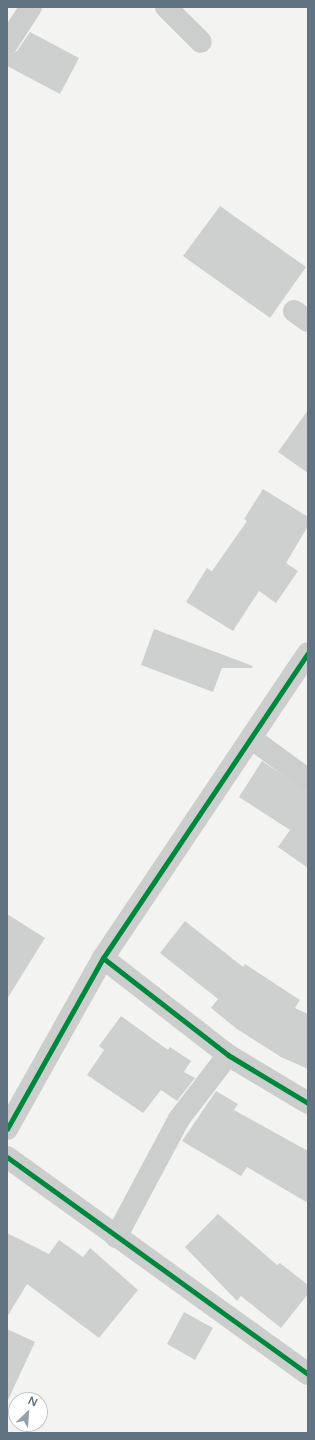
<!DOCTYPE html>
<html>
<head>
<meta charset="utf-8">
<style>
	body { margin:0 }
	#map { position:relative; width:315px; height:1440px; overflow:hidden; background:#f3f4f1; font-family:"Varela Round",sans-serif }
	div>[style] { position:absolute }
	.building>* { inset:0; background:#ced0cf }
	.minor>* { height:22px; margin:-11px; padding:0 11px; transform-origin:11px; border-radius:11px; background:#cccece }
	.cycleway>* { height:5px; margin:-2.5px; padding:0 2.5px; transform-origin:2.5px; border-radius:2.5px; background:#00873e }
	span { translate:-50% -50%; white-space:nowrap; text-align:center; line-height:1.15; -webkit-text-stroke:4px #fff; paint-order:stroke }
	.frame { position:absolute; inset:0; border:8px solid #617283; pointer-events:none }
	.north { position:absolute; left:8px; top:1392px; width:40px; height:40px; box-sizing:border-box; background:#fff; border:1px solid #c0c7cd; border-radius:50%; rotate:25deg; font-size:11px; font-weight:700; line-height:16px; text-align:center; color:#617283 }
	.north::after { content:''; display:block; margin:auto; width:14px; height:18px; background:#94a0aa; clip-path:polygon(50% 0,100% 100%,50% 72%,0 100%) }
</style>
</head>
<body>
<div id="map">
	<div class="building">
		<div style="clip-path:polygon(30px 32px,79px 58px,60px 94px,7px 66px,7px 56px,17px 51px)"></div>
		<div style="clip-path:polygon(220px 206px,306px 267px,270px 318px,183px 256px)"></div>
		<div style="clip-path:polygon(308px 410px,308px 473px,278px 452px)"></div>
		<div style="clip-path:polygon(263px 489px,308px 517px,308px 526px,286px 563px,298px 571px,276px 603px,259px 591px,233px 631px,186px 602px,207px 568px,212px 571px,247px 521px,244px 519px)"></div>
		<div style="clip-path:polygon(154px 629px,253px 666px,252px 668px,222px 668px,213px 692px,141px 665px)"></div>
		<div style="clip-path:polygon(262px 761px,308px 792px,308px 868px,278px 847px,290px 830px,239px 797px)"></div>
		<div style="clip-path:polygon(7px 914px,45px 938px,7px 999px)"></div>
		<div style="clip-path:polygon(185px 921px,243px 967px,245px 964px,300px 1000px,295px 1008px,308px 1014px,308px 1069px,281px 1057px,237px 1029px,211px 1008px,218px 999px,160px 953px)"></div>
		<div style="clip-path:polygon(121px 1016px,168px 1050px,170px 1047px,191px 1061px,184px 1072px,195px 1078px,177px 1101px,161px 1090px,143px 1113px,87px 1075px,104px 1050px,99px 1046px)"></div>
		<div style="clip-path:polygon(216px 1091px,238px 1104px,234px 1110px,308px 1151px,308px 1203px,247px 1167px,241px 1176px,182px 1141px)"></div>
		<div style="clip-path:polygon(218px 1214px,277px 1265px,280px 1263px,308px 1285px,308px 1294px,281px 1328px,241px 1296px,237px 1301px,185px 1247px)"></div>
		<div style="clip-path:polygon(7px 1233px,49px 1254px,59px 1240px,83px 1257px,90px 1248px,138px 1290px,99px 1338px,27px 1284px,7px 1317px)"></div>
		<div style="clip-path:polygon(184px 1312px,213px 1328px,195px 1360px,167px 1344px)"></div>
		<div style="clip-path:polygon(7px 1329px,35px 1342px,7px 1402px)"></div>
	</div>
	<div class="minor">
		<div style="left:166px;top:7px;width:49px;rotate:45deg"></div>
		<div style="left:7px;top:44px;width:44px;rotate:-57deg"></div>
		<div style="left:294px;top:311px;width:17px;rotate:36deg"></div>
		<div style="left:251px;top:738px;width:71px;rotate:36.4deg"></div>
		<div style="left:103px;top:958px;width:158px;rotate:37.8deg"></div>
		<div style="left:228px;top:1055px;width:93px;rotate:31deg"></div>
		<div style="left:7px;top:1129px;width:196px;rotate:-60.7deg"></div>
		<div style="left:103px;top:958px;width:367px;rotate:-56.1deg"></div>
		<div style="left:7px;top:1157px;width:371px;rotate:35.8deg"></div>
		<div style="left:116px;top:1237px;width:134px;rotate:-61.9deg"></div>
		<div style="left:179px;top:1119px;width:81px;rotate:-52.6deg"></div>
	</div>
	<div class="cycleway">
		<div style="left:103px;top:958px;width:158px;rotate:37.8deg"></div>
		<div style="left:228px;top:1055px;width:93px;rotate:31deg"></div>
		<div style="left:7px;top:1129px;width:196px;rotate:-60.7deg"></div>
		<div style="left:103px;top:958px;width:367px;rotate:-56.1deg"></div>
		<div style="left:7px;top:1157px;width:371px;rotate:35.8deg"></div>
	</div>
	<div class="frame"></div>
	<div class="north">N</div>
</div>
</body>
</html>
